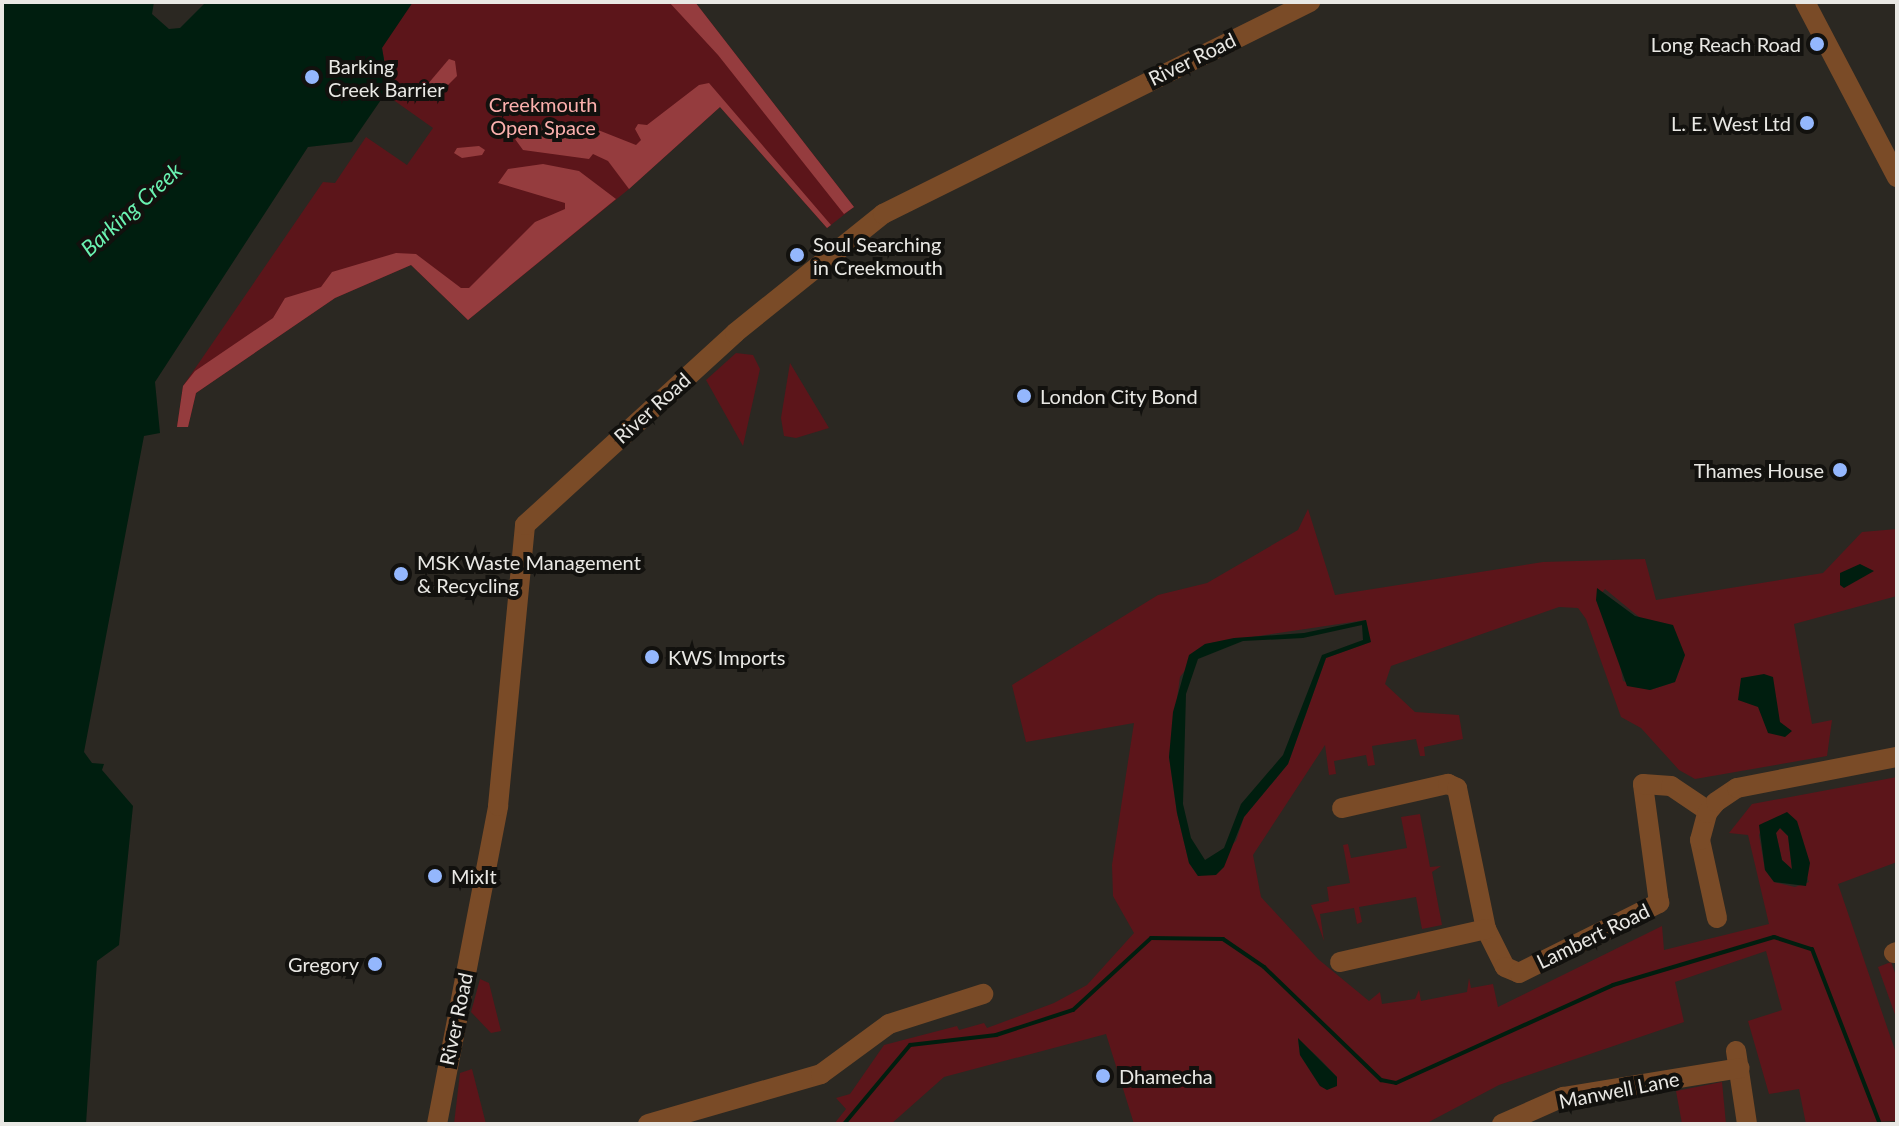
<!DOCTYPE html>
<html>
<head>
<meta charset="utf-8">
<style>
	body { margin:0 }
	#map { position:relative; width:1899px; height:1126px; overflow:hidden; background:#2b2822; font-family:Lato,sans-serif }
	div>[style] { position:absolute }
	.green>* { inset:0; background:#5c151a }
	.forest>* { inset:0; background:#953c3e }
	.water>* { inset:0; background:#001e0f }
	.stream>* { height:4px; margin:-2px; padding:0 2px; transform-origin:2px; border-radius:2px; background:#001e0f }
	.minor>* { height:20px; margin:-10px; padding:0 10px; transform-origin:10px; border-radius:10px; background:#7a4b27 }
	.dots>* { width:22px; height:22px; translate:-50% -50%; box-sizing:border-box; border:4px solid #12110e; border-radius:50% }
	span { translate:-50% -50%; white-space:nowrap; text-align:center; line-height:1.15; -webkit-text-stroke:8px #12110e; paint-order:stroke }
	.poi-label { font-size:20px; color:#e9e8e4 }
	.right { translate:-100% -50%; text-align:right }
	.left { translate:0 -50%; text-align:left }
	.street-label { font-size:20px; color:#e9e8e4 }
	.park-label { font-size:20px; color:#fcb0ad }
	.water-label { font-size:22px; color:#6af2b1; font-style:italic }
	.frame { position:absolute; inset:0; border:4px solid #e9e8e4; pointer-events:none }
</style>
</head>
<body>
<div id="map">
	<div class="green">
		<div style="clip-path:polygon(401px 2px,695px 2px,854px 207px,827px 228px,720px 107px,629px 189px,468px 320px,411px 265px,335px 298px,196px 393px,188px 427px,177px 427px,183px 386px,323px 182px,335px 183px,366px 137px,407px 165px,433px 128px,385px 94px,389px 88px,382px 48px)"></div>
		<div style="clip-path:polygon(736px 353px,753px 355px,760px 369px,743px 446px,706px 380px)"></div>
		<div style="clip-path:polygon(790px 363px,829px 428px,796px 438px,784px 436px,781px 418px)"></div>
		<div style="clip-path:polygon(evenodd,1308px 509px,1335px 595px,1543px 562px,1645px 559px,1656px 600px,1823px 573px,1862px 532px,1897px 529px,1897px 596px,1794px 624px,1812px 724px,1832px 720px,1827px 756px,1695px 779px,1679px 770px,1641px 728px,1621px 717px,1586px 619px,1578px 608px,1559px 607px,1391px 666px,1385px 684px,1415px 712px,1459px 715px,1463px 739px,1424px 747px,1425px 756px,1420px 756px,1416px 739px,1372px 746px,1375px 765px,1368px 766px,1366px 755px,1334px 761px,1336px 774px,1329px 775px,1325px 745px,1253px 855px,1261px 897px,1318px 959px,1369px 1001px,1380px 992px,1382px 1004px,1415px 999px,1419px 990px,1421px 1001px,1467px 992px,1469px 978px,1471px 988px,1493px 984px,1498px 1007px,1662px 926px,1664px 950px,1769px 924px,1748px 835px,1729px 833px,1752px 804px,1897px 777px,1897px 862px,1838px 884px,1897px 1056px,1897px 1121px,1806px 1124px,1799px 1089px,1769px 1094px,1748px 1021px,1782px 1010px,1766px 951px,1675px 982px,1684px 1022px,1499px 1085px,1425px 1124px,1134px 1124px,1106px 1034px,944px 1077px,891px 1124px,834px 1124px,846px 1109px,836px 1098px,850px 1094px,884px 1045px,957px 1026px,959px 1030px,984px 1023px,987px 1028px,1054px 1003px,1087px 985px,1134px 933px,1113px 896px,1112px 865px,1134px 723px,1026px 742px,1012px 685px,1158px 595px,1207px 583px,1298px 530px,1308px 509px,1605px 589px,1685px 655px,1675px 682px,1650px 690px,1623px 681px,1618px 653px,1596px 600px,1605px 589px,1308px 509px,1366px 620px,1370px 642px,1326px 658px,1288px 764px,1244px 817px,1236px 841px,1198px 876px,1189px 863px,1177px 813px,1169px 757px,1180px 677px,1205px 644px,1366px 620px,1308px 509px,1781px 818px,1809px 882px,1795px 887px,1774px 882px,1765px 870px,1759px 835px,1763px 823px,1781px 818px,1308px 509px,1298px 1039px,1320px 1059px,1337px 1077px,1320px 1086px,1300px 1055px,1298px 1039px)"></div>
		<div style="clip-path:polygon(1420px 814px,1430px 867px,1441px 866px,1432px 872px,1442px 925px,1422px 929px,1416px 897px,1359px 907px,1362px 922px,1357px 924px,1354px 908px,1320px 914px,1324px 941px,1311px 905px,1329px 901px,1327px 887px,1350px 883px,1343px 845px,1348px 844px,1351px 858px,1407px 848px,1401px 817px)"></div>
		<div style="clip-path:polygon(1780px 828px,1788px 836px,1792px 870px,1782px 860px,1776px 833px)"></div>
		<div style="clip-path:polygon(1891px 962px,1897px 978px,1897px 1020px,1878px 967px)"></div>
		<div style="clip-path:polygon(480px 979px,489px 983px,501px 1031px,491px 1033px,471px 1012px)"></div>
		<div style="clip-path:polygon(472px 1069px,486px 1124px,454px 1124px,460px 1073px)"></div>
		<div style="clip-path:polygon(1722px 1082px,1726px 1124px,1682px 1124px,1676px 1091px)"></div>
	</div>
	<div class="forest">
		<div style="clip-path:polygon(669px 2px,695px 2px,854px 207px,844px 214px,718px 55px)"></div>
		<div style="clip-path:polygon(449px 59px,455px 61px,457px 76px,435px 98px,427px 85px)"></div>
		<div style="clip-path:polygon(709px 83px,831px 225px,827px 228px,720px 107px,629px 189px,608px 161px,593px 154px,589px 159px,523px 150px,515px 139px,532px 127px,570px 125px,593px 128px,636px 145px,641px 140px,635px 129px,638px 124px,647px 125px,699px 85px)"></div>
		<div style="clip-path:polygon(479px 146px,485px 150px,482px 155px,462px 158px,454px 153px,457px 148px)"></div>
		<div style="clip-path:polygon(543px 164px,579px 171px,616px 199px,468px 320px,411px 265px,335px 298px,196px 393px,188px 427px,177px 427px,183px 386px,195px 371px,273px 318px,285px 298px,321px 287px,332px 272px,396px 253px,416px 254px,461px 288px,469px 288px,535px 222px,565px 209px,565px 203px,498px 183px,508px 169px)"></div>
	</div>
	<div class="water">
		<div style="clip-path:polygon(2px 2px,154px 2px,152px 14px,169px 29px,180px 28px,206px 2px,413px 2px,382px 48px,389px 88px,385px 94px,352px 142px,308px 147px,155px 382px,160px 433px,144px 436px,84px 752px,92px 763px,104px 764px,102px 770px,133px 806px,119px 945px,97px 961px,86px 1124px,2px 1124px)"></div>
		<div style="clip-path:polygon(1860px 564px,1874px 571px,1844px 588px,1840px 585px,1840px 573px)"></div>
		<div style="clip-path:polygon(1597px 588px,1635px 616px,1673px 625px,1685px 655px,1675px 682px,1650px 690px,1627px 686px,1596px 600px)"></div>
		<div style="clip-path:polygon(evenodd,1366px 620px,1371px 642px,1326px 658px,1288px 764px,1244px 817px,1224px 867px,1216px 875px,1198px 876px,1189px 863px,1177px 813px,1169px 757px,1173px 712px,1189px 655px,1205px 644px,1234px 638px,1304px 633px,1366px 620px,1362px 625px,1363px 640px,1322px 655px,1283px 755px,1241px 804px,1224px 848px,1205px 860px,1191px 838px,1183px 804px,1186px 694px,1198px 659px,1243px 641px,1303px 638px,1362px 625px)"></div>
		<div style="clip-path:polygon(1764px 674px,1773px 677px,1780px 722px,1792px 731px,1785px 737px,1768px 733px,1758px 707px,1738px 700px,1741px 678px)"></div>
		<div style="clip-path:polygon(evenodd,1787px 812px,1797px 821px,1810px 863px,1806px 886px,1774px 882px,1765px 870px,1759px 825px,1787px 812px,1780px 828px,1788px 836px,1792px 869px,1782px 860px,1776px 833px,1780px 828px)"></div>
		<div style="clip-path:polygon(1298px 1038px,1337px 1077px,1337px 1086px,1327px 1090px,1320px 1086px,1300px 1055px)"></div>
	</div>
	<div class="stream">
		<div style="left:844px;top:1124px;width:103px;rotate:-50.1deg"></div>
		<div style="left:910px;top:1045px;width:87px;rotate:-6.6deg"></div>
		<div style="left:996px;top:1035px;width:81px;rotate:-18deg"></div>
		<div style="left:1073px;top:1010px;width:106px;rotate:-42.7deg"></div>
		<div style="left:1151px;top:938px;width:72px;rotate:0.8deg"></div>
		<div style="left:1223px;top:939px;width:50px;rotate:34.3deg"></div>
		<div style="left:1264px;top:967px;width:163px;rotate:44deg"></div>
		<div style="left:1381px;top:1080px;width:15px;rotate:11deg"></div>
		<div style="left:1396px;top:1083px;width:238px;rotate:-24.3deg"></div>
		<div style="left:1613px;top:985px;width:168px;rotate:-16.6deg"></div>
		<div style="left:1774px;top:937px;width:40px;rotate:18deg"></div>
		<div style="left:1812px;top:949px;width:188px;rotate:68.8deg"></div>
	</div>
	<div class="minor">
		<div style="left:1805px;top:2px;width:198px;rotate:62.3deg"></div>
		<div style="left:1342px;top:808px;width:109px;rotate:-12.8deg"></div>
		<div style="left:1448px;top:784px;width:10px;rotate:24deg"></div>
		<div style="left:1457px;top:788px;width:144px;rotate:78.4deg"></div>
		<div style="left:1486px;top:929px;width:42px;rotate:63.4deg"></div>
		<div style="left:1505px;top:967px;width:15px;rotate:23deg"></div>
		<div style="left:1519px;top:973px;width:157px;rotate:-26.6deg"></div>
		<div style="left:1659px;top:903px;width:120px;rotate:-97.7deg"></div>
		<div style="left:1643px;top:784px;width:28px;rotate:4deg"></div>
		<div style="left:1671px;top:786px;width:45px;rotate:34deg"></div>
		<div style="left:1717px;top:918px;width:80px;rotate:-102.3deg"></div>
		<div style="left:1700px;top:840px;width:28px;rotate:-75deg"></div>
		<div style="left:1707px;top:813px;width:14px;rotate:-51deg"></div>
		<div style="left:1716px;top:802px;width:25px;rotate:-34deg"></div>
		<div style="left:1737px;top:788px;width:163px;rotate:-11deg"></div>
		<div style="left:1894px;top:953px;width:3px;rotate:-18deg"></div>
		<div style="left:1340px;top:962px;width:150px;rotate:-12.7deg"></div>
		<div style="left:1736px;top:1051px;width:74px;rotate:81.4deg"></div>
		<div style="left:437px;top:1124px;width:324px;rotate:-79.1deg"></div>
		<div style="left:498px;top:806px;width:282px;rotate:-84.5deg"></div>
		<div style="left:525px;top:525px;width:285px;rotate:-42.4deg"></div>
		<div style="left:735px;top:333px;width:190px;rotate:-38.8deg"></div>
		<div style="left:883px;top:214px;width:477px;rotate:-26.4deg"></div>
		<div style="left:648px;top:1124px;width:180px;rotate:-16.1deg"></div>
		<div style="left:821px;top:1074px;width:84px;rotate:-36.3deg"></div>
		<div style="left:889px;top:1024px;width:99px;rotate:-17.7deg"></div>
		<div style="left:1502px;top:1124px;width:67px;rotate:-23.9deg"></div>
		<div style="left:1563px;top:1097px;width:179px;rotate:-9.3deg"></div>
	</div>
	<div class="dots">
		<div style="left:1817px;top:44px;background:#94b7fd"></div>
		<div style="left:312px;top:77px;background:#94b7fd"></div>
		<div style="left:1807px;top:123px;background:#94b7fd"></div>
		<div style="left:797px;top:255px;background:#94b7fd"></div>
		<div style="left:1024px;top:396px;background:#94b7fd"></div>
		<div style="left:1840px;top:470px;background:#94b7fd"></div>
		<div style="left:401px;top:574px;background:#94b7fd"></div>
		<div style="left:652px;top:657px;background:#94b7fd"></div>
		<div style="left:435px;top:876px;background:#94b7fd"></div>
		<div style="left:375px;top:964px;background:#94b7fd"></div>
		<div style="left:1103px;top:1076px;background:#94b7fd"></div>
	</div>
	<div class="poi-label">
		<span class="right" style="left:1801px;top:44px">Long Reach Road</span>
		<span class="left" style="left:328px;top:78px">Barking<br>Creek Barrier</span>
		<span class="right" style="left:1791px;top:123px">L. E. West Ltd</span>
		<span class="left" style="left:813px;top:256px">Soul Searching<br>in Creekmouth</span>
		<span class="left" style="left:1040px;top:396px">London City Bond</span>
		<span class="right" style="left:1824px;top:470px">Thames House</span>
		<span class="left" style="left:417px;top:574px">MSK Waste Management<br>&amp; Recycling</span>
		<span class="left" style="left:668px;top:657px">KWS Imports</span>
		<span class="left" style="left:451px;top:876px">MixIt</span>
		<span class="right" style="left:359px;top:964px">Gregory</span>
		<span class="left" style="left:1119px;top:1076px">Dhamecha</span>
	</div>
	<div class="street-label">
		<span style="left:1192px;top:59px;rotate:-26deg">River Road</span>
		<span style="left:652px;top:408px;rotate:-42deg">River Road</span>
		<span style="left:1593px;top:936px;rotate:-26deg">Lambert Road</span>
		<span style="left:456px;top:1019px;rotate:-78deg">River Road</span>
		<span style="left:1619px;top:1090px;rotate:-11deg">Manwell Lane</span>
	</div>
	<div class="park-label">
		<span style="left:543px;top:116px">Creekmouth<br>Open Space</span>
	</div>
	<div class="water-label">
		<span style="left:131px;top:209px;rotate:-42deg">Barking Creek</span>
	</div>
	<div class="frame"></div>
</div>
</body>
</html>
